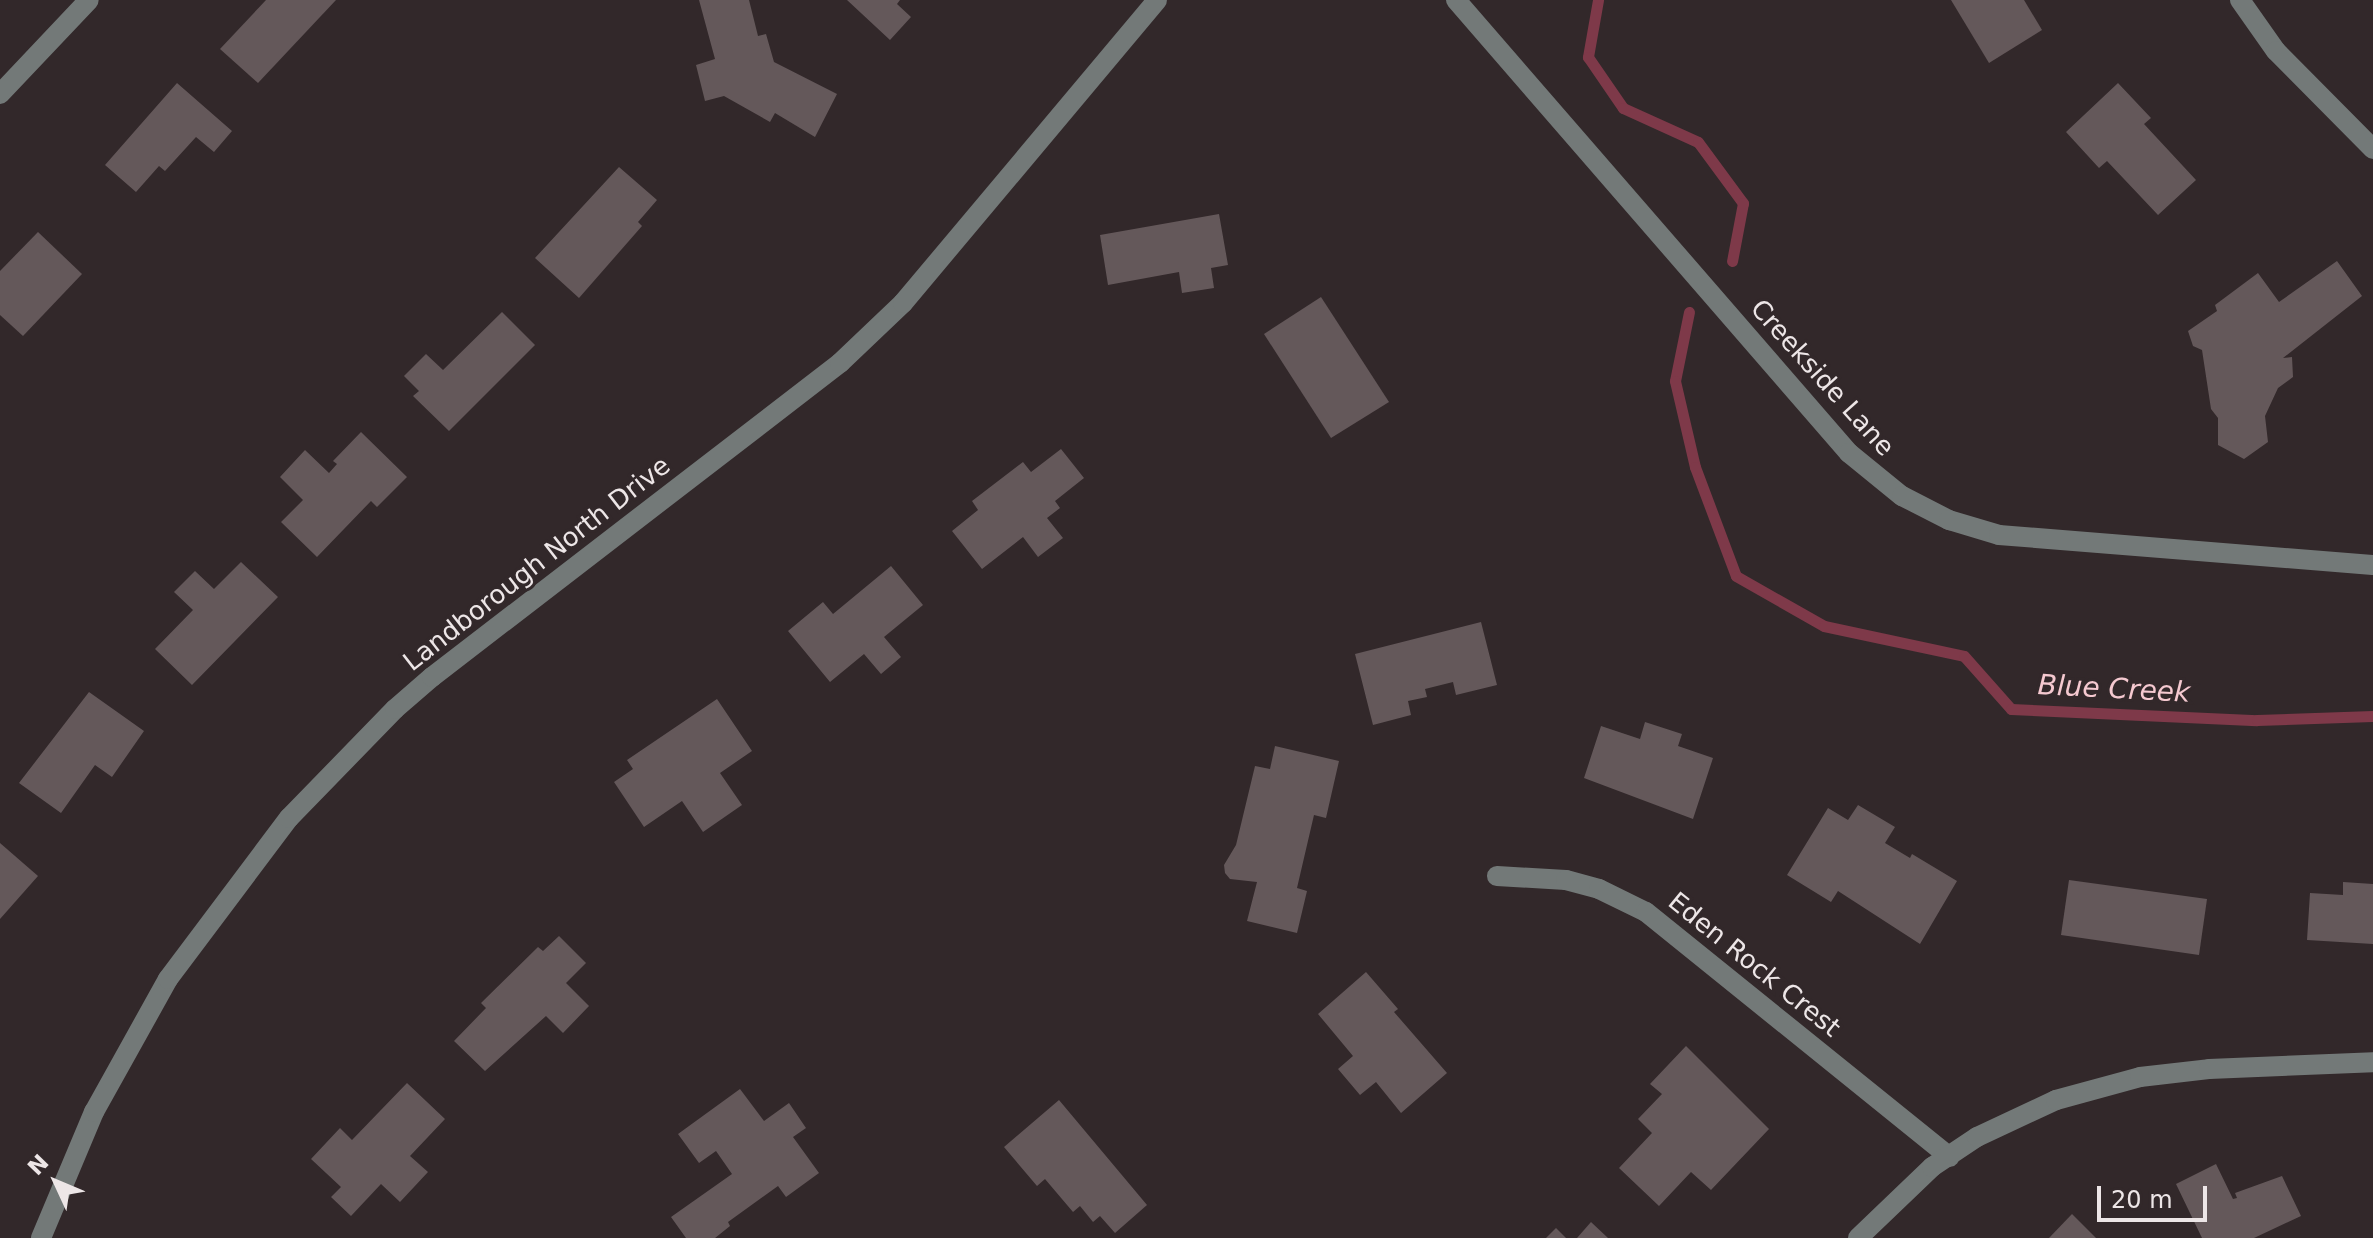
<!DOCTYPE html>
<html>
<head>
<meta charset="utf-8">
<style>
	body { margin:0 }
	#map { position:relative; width:2373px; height:1238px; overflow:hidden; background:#32282a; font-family:"DejaVu Sans",sans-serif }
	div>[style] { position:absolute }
	.stream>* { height:11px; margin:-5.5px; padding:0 5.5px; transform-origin:5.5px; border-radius:5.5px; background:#7e3949 }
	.building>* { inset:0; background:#64585a }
	.minor>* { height:20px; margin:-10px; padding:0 10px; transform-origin:10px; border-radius:10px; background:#737978 }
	span { translate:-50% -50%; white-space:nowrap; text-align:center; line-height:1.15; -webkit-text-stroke:6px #32282a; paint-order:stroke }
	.street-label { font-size:26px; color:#ede6e7 }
	.water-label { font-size:28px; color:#f5c9d0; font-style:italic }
	.north { position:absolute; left:16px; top:1142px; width:80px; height:80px; -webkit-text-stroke:6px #32282a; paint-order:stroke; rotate:314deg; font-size:22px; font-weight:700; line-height:32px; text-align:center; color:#ede6e7 }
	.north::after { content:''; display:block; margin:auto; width:28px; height:36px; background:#ede6e7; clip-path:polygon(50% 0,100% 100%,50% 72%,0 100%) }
	.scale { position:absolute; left:2097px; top:1186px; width:110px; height:36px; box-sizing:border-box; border:4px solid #ede6e7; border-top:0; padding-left:10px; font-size:24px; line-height:28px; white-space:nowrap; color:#ede6e7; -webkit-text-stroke:6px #32282a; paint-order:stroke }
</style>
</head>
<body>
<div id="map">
	<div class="stream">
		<div style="left:1598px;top:0;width:58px;rotate:100deg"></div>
		<div style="left:1588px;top:57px;width:62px;rotate:55.5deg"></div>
		<div style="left:1623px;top:108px;width:82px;rotate:24.4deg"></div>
		<div style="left:1698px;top:142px;width:76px;rotate:53.6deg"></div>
		<div style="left:1743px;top:203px;width:59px;rotate:100.7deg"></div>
		<div style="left:1689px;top:312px;width:70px;rotate:101.5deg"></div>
		<div style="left:1675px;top:381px;width:88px;rotate:76.9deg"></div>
		<div style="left:1695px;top:467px;width:116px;rotate:69.4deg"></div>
		<div style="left:1736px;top:576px;width:101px;rotate:29.6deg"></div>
		<div style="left:1824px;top:626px;width:143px;rotate:12.1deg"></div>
		<div style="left:1964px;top:656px;width:71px;rotate:48.4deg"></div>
		<div style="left:2011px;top:709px;width:246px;rotate:2.6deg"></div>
		<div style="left:2257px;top:720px;width:116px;rotate:-2deg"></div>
	</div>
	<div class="building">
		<div style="clip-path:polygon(266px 0,336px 0,258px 83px,220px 49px)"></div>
		<div style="clip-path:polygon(699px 0,749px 0,758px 36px,766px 34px,774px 62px,837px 94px,815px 137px,775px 113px,770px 122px,724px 96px,705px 101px,696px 65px,715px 59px)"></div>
		<div style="clip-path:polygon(847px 0,900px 0,897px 4px,911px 17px,890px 40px)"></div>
		<div style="clip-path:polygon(1951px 0,2024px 0,2042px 30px,1989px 63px)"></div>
		<div style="clip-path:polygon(177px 83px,232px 131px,214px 152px,196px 137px,165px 171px,159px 166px,136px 192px,105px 165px)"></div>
		<div style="clip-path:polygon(2118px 83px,2151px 118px,2144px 124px,2196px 180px,2158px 215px,2107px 161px,2099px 168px,2066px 132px)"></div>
		<div style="clip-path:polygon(619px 167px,657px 200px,638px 222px,642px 226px,579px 298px,535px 258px)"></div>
		<div style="clip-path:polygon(1219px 214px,1228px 265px,1211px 268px,1214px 288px,1182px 293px,1179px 272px,1108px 285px,1100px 235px)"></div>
		<div style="clip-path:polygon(38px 232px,82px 274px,23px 336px,0 315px,0 271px)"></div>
		<div style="clip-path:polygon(2337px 261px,2362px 296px,2283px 358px,2292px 357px,2293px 377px,2278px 388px,2265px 416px,2268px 442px,2244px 459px,2218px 445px,2218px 418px,2211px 409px,2202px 350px,2193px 346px,2188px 331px,2217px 311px,2215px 305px,2258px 273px,2279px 302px)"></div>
		<div style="clip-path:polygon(1321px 297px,1389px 402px,1331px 438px,1264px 334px)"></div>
		<div style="clip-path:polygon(502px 312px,535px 345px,449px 431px,413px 396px,419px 391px,404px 376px,426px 354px,443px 370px)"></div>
		<div style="clip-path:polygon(361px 432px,407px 477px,377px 507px,371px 501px,317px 557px,281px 522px,303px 500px,280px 477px,305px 450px,329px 473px,337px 464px,333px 461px)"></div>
		<div style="clip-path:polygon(1061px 449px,1084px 478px,1055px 501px,1060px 508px,1047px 518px,1063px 538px,1038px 557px,1023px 537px,982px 569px,952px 531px,978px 510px,972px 501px,1023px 462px,1031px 472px)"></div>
		<div style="clip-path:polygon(241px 562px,278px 597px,192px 685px,155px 649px,193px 610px,174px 592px,195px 571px,214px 589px)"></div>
		<div style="clip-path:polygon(891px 566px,923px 605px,884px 637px,901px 657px,881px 674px,864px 654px,830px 682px,788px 631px,823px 602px,833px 614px)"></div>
		<div style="clip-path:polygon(1481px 622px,1497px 685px,1456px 695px,1453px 682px,1425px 689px,1427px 697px,1408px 701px,1411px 715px,1373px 725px,1355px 654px)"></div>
		<div style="clip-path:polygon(89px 692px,144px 731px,112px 777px,95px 765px,61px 813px,19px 783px)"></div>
		<div style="clip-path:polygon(717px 699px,752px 751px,720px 773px,742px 805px,703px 832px,682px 801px,644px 827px,614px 782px,633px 769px,627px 760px)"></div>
		<div style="clip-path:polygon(1645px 722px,1682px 734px,1678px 746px,1713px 758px,1693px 819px,1584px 778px,1601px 726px,1640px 739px)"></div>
		<div style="clip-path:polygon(1275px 746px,1339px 761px,1326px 818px,1314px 815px,1297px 888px,1307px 891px,1297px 933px,1247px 921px,1257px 882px,1230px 879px,1225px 873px,1224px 865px,1236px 845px,1255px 766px,1270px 769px)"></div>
		<div style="clip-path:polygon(1858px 805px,1895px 827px,1885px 843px,1910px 858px,1912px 854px,1957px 881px,1920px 944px,1838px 891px,1831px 902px,1787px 875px,1828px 808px,1848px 820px)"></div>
		<div style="clip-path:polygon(0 843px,38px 876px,0 919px)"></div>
		<div style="clip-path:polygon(2069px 880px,2207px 899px,2199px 955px,2061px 935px)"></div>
		<div style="clip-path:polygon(2343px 882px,2373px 884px,2373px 944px,2307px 940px,2310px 893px,2343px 895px)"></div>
		<div style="clip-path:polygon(559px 936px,586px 963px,566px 983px,589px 1006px,563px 1033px,546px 1016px,485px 1071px,454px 1041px,486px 1008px,481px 1003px,538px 947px,543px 951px)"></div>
		<div style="clip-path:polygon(1366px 972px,1398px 1009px,1394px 1012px,1447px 1073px,1401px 1113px,1376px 1082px,1360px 1095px,1338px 1069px,1353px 1056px,1318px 1014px)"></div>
		<div style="clip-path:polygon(1686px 1046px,1769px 1129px,1711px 1190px,1691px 1172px,1659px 1206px,1619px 1168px,1652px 1133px,1638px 1119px,1662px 1094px,1650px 1084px)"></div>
		<div style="clip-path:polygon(407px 1083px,445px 1119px,410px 1156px,428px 1172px,400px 1202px,381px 1184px,351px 1216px,331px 1197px,341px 1187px,311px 1159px,340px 1128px,352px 1140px)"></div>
		<div style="clip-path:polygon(740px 1089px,764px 1121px,789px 1103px,806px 1128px,793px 1137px,819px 1173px,786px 1197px,778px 1186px,728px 1222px,730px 1226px,715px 1238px,686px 1238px,671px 1217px,732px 1174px,716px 1151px,699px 1163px,678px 1134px)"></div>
		<div style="clip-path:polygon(1059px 1100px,1147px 1205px,1115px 1233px,1100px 1216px,1093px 1222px,1080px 1206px,1073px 1212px,1045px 1179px,1037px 1186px,1004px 1147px)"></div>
		<div style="clip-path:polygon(2216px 1164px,2233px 1199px,2237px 1198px,2235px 1193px,2282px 1176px,2301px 1216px,2254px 1238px,2202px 1238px,2176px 1184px)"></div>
		<div style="clip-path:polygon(2072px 1214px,2096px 1238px,2049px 1238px)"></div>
		<div style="clip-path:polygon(1591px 1222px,1608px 1238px,1577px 1238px)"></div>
		<div style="clip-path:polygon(1556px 1228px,1566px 1238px,1546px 1238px)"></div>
	</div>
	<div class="minor">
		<div style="left:1456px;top:0;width:600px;rotate:49.06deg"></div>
		<div style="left:1849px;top:453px;width:68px;rotate:39.1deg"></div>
		<div style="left:1902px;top:496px;width:53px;rotate:27.1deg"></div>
		<div style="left:1949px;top:520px;width:52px;rotate:16.7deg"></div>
		<div style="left:1999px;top:535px;width:375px;rotate:4.6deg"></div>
		<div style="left:2240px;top:0;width:62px;rotate:54.8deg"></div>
		<div style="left:2276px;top:51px;width:138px;rotate:45.3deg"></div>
		<div style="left:0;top:94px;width:129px;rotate:-46.6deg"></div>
		<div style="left:1497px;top:876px;width:69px;rotate:3.3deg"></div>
		<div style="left:1566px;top:880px;width:34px;rotate:15deg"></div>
		<div style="left:1599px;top:889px;width:52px;rotate:26.1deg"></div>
		<div style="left:1646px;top:912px;width:390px;rotate:38.9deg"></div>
		<div style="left:41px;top:1238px;width:137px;rotate:-67.2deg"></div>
		<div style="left:94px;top:1112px;width:152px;rotate:-60.9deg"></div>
		<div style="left:168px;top:979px;width:201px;rotate:-53.1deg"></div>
		<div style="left:289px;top:818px;width:152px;rotate:-45.8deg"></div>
		<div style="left:395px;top:709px;width:49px;rotate:-40.9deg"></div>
		<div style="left:432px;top:677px;width:515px;rotate:-37.58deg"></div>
		<div style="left:840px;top:363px;width:87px;rotate:-43.6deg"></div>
		<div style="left:903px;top:303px;width:395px;rotate:-50deg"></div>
		<div style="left:1858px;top:1238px;width:103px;rotate:-43.8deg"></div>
		<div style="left:1932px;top:1167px;width:54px;rotate:-33.7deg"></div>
		<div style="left:1977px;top:1137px;width:87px;rotate:-25.1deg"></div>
		<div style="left:2056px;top:1100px;width:87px;rotate:-15.3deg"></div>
		<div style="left:2140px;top:1077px;width:69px;rotate:-6.6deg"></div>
		<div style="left:2209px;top:1069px;width:164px;rotate:-2.4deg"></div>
	</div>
	<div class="street-label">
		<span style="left:1822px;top:378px;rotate:48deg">Creekside Lane</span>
		<span style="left:537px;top:564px;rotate:-38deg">Landborough North Drive</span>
		<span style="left:1754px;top:965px;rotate:39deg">Eden Rock Crest</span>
	</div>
	<div class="water-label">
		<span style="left:2114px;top:689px;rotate:3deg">Blue Creek</span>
	</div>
	<div class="north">N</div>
	<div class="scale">20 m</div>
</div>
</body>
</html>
